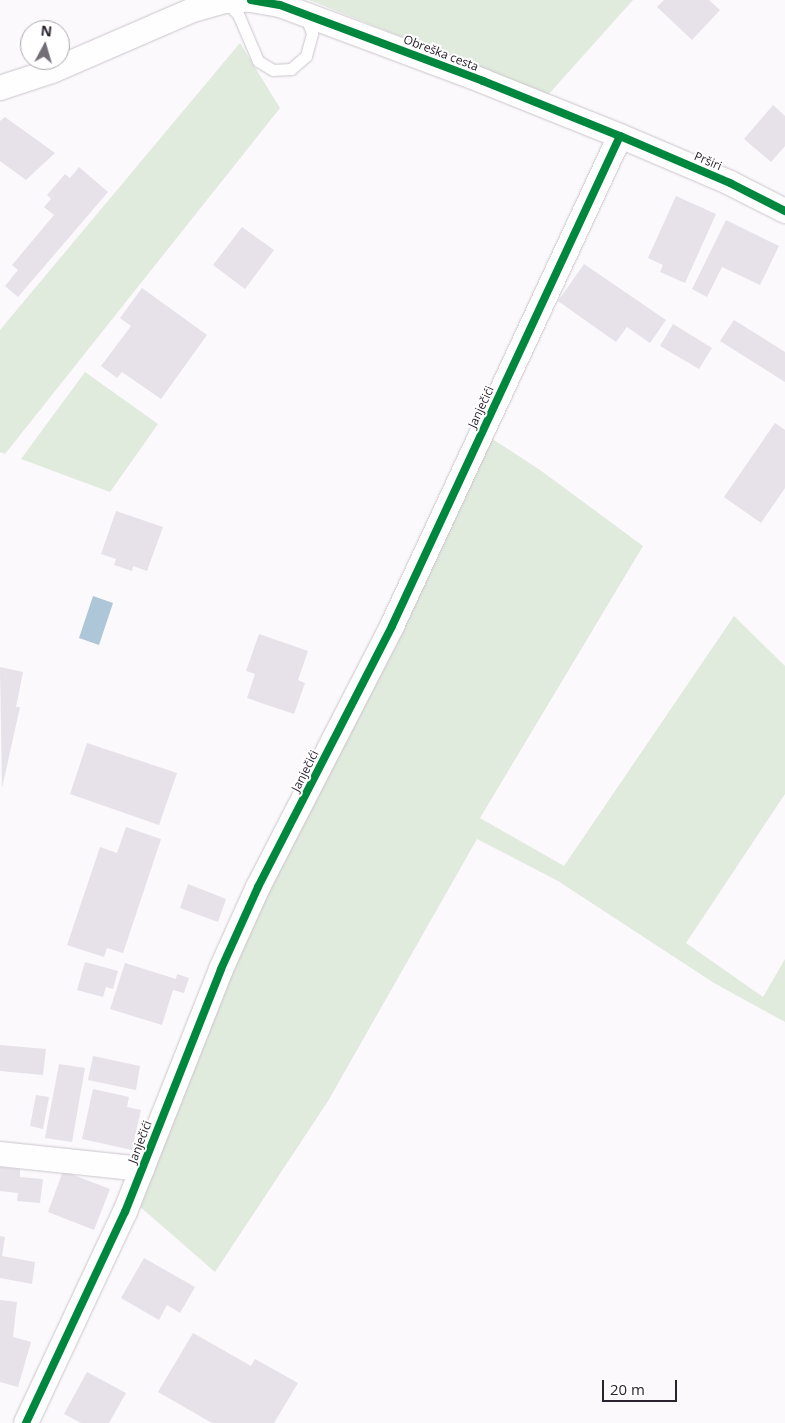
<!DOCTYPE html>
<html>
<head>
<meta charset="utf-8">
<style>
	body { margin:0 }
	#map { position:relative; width:785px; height:1423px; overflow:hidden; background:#fbf9fc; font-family:"Open Sans",sans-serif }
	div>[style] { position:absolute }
	.green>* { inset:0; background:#e0eadd }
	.water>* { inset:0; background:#adc7d9 }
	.building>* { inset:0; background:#e7e1e9 }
	.roads { filter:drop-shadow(0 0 1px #cac5cc) drop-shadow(0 0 1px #cac5cc) }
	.lane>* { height:11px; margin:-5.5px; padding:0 5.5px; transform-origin:5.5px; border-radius:5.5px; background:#fefeff }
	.street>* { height:24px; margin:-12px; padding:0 12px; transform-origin:12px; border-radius:12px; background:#fefeff }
	.cycleway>* { height:8px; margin:-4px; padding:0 4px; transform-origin:4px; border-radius:4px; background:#00873e }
	span { translate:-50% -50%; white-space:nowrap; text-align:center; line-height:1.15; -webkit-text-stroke:4px #fff; paint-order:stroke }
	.street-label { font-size:12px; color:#2a232e }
	.north { position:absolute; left:20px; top:20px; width:50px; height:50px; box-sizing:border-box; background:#fff; border:1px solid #aaa7ab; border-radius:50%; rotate:6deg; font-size:14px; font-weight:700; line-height:20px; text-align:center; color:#2a232e }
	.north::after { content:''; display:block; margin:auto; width:18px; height:22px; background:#736e76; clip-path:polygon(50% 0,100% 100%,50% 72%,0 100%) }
	.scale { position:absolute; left:602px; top:1380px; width:75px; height:22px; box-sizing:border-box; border:2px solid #2a232e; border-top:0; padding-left:6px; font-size:15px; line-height:18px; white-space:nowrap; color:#2a232e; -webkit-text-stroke:4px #fff; paint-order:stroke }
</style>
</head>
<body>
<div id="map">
	<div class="green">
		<div style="clip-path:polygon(309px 0,633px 0,548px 95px)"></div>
		<div style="clip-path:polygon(240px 43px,280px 108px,5px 454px,0 452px,0 330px)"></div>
		<div style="clip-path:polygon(85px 372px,158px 424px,110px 492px,21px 459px)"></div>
		<div style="clip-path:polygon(488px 436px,540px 470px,643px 546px,480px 818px,564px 866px,734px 616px,785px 666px,785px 794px,686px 943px,763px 997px,785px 959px,785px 1022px,714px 983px,558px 881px,477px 839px,328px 1101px,215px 1272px,138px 1205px,226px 979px)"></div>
	</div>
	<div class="water">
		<div style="clip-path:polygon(93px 596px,113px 603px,99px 645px,79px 638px)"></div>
	</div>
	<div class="building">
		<div style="clip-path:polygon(664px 0,709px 0,720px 10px,692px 40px,657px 7px)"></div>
		<div style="clip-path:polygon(773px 105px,785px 116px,785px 146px,771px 162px,744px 139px)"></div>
		<div style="clip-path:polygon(5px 117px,55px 153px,26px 180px,0 161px,0 121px)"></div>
		<div style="clip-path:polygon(79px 167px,108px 192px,18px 297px,5px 286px,18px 270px,12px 265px,54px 215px,44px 207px,51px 199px,47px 195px,65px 174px,70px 178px)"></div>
		<div style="clip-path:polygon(676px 196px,716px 214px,685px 283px,660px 272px,663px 265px,648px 258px)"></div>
		<div style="clip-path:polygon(726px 220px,779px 246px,760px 285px,722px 267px,707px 297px,692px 289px)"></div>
		<div style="clip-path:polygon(242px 227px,274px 250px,245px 289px,213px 265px)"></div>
		<div style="clip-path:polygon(584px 264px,666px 320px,650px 343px,627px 327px,616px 342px,558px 301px)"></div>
		<div style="clip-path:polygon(142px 288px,207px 335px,161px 399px,122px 372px,117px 378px,101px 366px,131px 326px,120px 318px)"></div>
		<div style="clip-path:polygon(734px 320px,785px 352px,785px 382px,720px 341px)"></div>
		<div style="clip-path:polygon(673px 324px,712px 348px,699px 369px,660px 346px)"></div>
		<div style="clip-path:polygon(775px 423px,785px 430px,785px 488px,761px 523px,724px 497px)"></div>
		<div style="clip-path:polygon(116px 511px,163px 527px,147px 571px,133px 566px,132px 571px,114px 565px,116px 559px,101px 554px)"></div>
		<div style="clip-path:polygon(259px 634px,308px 651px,298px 680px,305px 683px,294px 714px,247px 698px,255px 674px,246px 671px)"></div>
		<div style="clip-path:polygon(0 667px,23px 672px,16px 707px,20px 707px,2px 788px)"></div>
		<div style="clip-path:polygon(87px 743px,177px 773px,159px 825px,70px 794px)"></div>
		<div style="clip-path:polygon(126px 827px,161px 839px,123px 953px,107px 948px,104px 957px,67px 945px,100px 847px,117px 853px)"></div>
		<div style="clip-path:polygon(188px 884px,226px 899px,218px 922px,180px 908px)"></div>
		<div style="clip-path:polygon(85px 962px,118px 971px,113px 989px,106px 987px,103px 997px,77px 990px)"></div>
		<div style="clip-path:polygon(125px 963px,176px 979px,177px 974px,189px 978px,184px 993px,173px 990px,162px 1025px,110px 1009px)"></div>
		<div style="clip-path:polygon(0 1045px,46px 1049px,43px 1075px,0 1071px)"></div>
		<div style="clip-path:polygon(93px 1056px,140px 1066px,136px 1090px,88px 1080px)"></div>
		<div style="clip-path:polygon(59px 1064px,85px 1068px,72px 1142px,45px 1138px)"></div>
		<div style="clip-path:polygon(93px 1089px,129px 1097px,127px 1107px,141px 1110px,132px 1150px,82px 1139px)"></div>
		<div style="clip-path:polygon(36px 1095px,49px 1097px,43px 1129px,30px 1126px)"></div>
		<div style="clip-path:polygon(0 1167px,20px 1169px,20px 1177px,43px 1179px,40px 1203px,17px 1201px,18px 1193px,0 1191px)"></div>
		<div style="clip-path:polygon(63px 1171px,110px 1189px,94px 1230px,48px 1212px)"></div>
		<div style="clip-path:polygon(0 1236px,5px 1237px,2px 1256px,35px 1262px,32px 1284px,0 1278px)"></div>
		<div style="clip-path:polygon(144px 1258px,195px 1287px,180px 1313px,167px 1305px,159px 1320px,121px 1298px)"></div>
		<div style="clip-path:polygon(0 1300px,17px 1302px,13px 1337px,31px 1342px,18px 1387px,0 1382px)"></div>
		<div style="clip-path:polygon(193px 1333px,251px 1366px,255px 1359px,298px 1383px,274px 1423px,212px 1423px,158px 1392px)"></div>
		<div style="clip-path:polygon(87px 1372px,126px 1393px,109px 1423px,81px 1423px,64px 1414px)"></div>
	</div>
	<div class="roads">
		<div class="lane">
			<div style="left:226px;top:2px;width:17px;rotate:45deg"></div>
			<div style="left:238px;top:14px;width:51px;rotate:66.9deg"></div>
			<div style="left:258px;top:61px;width:17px;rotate:31deg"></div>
			<div style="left:273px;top:70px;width:18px;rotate:-3deg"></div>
			<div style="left:291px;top:69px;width:20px;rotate:-41deg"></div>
			<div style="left:306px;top:56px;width:24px;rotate:-75deg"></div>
			<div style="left:312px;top:33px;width:17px;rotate:-111deg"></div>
		</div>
		<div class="street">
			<div style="left:251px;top:0;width:29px;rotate:10deg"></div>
			<div style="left:280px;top:5px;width:217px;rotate:20.5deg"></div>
			<div style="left:483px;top:81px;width:148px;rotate:21.9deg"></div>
			<div style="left:620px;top:136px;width:120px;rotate:23.1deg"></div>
			<div style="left:730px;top:183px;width:62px;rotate:27deg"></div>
			<div style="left:0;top:88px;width:55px;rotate:-18.1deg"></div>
			<div style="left:52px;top:71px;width:154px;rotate:-23.4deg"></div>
			<div style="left:193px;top:10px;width:33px;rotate:-16deg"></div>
			<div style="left:225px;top:1px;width:22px;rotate:-3deg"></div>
			<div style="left:0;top:1154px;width:143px;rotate:6deg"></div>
			<div style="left:26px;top:1423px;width:233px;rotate:-64.9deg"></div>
			<div style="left:125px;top:1212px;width:261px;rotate:-68.4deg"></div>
			<div style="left:221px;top:969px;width:90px;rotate:-65.7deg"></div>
			<div style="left:258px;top:887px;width:293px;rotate:-62.8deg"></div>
			<div style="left:392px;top:626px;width:540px;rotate:-65.05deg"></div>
		</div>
	</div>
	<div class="cycleway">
		<div style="left:251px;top:0;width:29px;rotate:10deg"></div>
		<div style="left:280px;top:5px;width:217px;rotate:20.5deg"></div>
		<div style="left:483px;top:81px;width:148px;rotate:21.9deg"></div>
		<div style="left:620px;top:136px;width:120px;rotate:23.1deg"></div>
		<div style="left:730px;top:183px;width:62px;rotate:27deg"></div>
		<div style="left:26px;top:1423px;width:233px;rotate:-64.9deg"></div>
		<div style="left:125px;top:1212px;width:261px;rotate:-68.4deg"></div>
		<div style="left:221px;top:969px;width:90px;rotate:-65.7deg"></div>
		<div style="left:258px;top:887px;width:293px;rotate:-62.8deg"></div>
		<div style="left:392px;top:626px;width:540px;rotate:-65.05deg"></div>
	</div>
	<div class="street-label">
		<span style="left:441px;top:53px;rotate:21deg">Obreška cesta</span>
		<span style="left:708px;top:161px;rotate:23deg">Prširi</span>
		<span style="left:481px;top:407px;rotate:-65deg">Janječići</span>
		<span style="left:305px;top:771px;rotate:-63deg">Janječići</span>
		<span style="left:140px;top:1142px;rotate:-69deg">Janječići</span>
	</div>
	<div class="north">N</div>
	<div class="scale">20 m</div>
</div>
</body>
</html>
